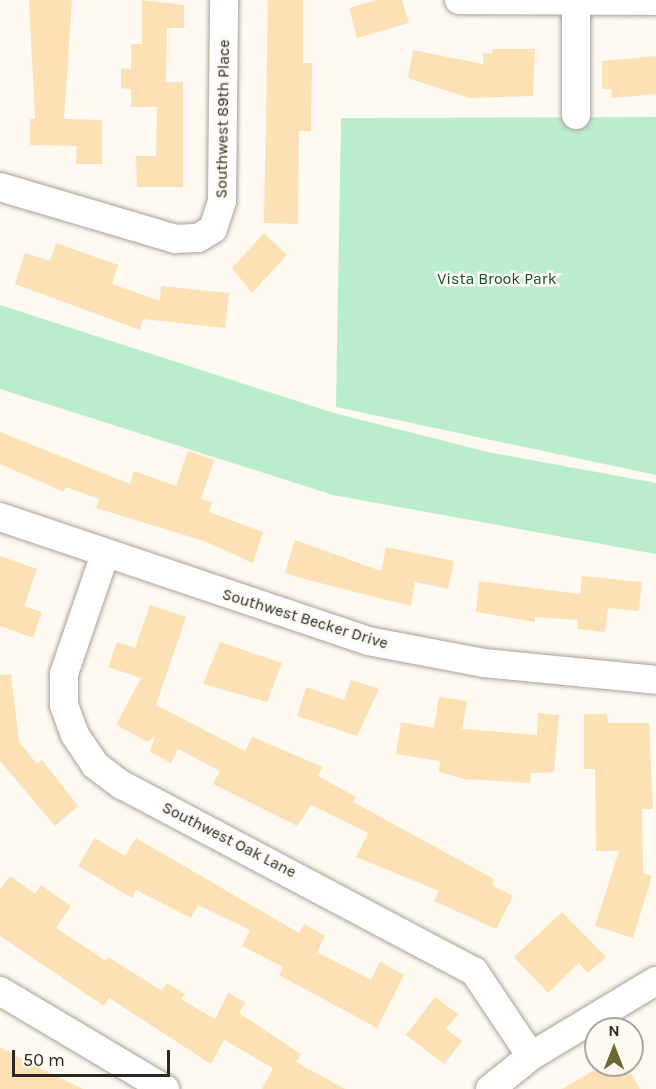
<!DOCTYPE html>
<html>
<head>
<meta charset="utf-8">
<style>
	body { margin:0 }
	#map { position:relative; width:656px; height:1089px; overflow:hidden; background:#fef9f1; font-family:Karla,sans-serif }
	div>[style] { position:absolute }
	.green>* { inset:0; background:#baedcc }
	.building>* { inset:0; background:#fce1b5 }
	.roads { filter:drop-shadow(0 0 2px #a9a194) drop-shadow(0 0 2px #a9a194) }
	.minor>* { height:28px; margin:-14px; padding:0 14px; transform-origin:14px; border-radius:14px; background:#fff }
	span { translate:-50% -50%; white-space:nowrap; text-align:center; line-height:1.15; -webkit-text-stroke:5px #fef9f1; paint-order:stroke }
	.street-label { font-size:16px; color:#2b2823 }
	.park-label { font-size:16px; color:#095331 }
	.north { position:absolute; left:584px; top:1017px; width:60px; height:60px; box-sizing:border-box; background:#fef9f1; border:2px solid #aaa59f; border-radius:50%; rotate:0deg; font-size:16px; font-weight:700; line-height:24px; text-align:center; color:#2b2823 }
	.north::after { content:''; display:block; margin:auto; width:21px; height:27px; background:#6d6734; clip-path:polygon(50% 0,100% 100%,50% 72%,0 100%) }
	.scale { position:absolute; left:12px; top:1050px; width:158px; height:27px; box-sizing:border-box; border:3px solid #2b2823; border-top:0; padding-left:8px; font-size:18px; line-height:21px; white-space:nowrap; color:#2b2823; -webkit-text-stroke:4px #fef9f1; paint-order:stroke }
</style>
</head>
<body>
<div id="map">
	<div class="green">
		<div style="clip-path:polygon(656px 117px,656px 475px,336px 407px,341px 118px)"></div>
		<div style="clip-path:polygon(0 305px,334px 413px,488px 452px,656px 483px,656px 554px,333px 495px,0 389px)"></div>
	</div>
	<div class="building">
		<div style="clip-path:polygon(29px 0,72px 0,64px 119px,102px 120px,102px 164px,76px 164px,77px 146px,30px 145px,30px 119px,35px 119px)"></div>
		<div style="clip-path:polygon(142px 0,184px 5px,184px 28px,167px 28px,166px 82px,183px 82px,183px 187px,137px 187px,136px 156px,156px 156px,157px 107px,131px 107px,131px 89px,121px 88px,121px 68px,131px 69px,131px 44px,142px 44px)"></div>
		<div style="clip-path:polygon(268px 0,303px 0,303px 63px,312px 63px,311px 131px,299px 131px,298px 224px,264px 223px)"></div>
		<div style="clip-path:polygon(376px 0,402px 0,409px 23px,357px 38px,349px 8px)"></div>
		<div style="clip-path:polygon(493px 49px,535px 49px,533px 96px,469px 98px,408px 78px,413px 50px,483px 64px,483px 53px,492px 54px)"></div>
		<div style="clip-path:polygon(656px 56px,656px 94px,612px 98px,611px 89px,602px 89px,602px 61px)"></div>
		<div style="clip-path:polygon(264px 233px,287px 255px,252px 293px,232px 268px)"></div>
		<div style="clip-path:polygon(56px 243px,118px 265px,112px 284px,160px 301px,161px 286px,229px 293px,225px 328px,143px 319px,140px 330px,15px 284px,25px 253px,50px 261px)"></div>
		<div style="clip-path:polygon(0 432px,130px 484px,134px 471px,176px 486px,188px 451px,214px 460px,201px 499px,212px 502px,209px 512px,263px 532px,253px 563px,204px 541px,96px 508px,99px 499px,66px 487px,64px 492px,0 464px)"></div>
		<div style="clip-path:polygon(295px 540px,381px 571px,386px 547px,454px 561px,448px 589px,415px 582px,411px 606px,308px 580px,285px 573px)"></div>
		<div style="clip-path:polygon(0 556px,37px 569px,24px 606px,42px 612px,33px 638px,0 626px)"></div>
		<div style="clip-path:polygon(582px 576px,642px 582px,639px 611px,608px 608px,605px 632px,578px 629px,578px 620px,535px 617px,535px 622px,476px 612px,479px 581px,580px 594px)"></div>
		<div style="clip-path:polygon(150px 605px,186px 617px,156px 705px,245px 751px,252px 737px,323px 767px,318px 776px,356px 797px,353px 802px,494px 879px,492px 885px,513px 896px,496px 929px,434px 901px,439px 891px,356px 857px,368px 833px,311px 805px,297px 826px,213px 784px,220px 771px,178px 749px,171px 763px,150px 752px,155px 736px,148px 742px,116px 725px,141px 678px,108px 667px,117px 642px,135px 648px)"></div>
		<div style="clip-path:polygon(220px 642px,282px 663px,267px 702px,203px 684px)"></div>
		<div style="clip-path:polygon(11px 674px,19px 742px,37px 764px,42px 760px,78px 806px,55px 826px,0 761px,0 675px)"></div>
		<div style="clip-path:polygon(351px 680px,379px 689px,357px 736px,297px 716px,306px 687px,344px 700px)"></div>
		<div style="clip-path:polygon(439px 697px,467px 701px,462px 729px,537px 735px,538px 713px,559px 715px,554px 772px,531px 773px,530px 783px,464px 779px,439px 772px,440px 761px,396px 754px,401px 722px,434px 728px)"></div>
		<div style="clip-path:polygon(584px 714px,607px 714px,608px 723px,649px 723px,653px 809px,642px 809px,643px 873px,652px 876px,633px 938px,595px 926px,619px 851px,596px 851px,595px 769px,584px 769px)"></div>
		<div style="clip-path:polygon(95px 838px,125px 856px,136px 838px,299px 933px,304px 924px,325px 936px,317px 952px,371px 980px,380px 962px,404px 975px,377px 1028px,279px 975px,283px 967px,242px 946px,250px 930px,198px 905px,191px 918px,136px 890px,132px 898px,78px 866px)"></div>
		<div style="clip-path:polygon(10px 876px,35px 894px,41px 885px,71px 906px,56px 928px,106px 961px,108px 957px,162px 991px,167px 983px,185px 994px,181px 999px,215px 1019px,228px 993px,245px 1002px,239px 1013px,301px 1054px,296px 1062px,345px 1089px,262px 1089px,273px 1068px,224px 1040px,211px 1064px,109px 998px,104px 1006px,0 936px,0 889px)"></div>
		<div style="clip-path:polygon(562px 912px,606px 957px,588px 973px,579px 963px,548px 993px,514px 957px)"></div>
		<div style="clip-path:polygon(435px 997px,458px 1014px,446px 1029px,462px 1041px,444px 1064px,406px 1035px)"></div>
		<div style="clip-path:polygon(0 1047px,27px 1062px,83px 1089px,0 1089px)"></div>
		<div style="clip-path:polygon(603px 1065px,626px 1065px,640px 1089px,562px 1089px)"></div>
	</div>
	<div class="roads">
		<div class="minor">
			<div style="left:459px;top:0;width:197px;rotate:0.3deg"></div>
			<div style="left:576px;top:1px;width:114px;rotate:90deg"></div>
			<div style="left:0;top:187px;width:184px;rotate:16.5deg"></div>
			<div style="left:176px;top:239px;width:22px;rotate:-3deg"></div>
			<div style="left:198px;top:238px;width:17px;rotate:-31deg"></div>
			<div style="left:213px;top:229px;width:29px;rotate:-72deg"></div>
			<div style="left:222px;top:201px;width:201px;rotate:-89.4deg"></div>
			<div style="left:0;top:517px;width:388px;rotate:18.6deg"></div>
			<div style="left:368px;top:641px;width:118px;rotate:10.7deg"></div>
			<div style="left:484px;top:663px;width:173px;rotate:5.6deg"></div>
			<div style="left:105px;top:554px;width:127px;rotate:108.9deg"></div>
			<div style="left:64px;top:674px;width:31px;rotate:90deg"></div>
			<div style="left:64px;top:705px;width:32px;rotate:70deg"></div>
			<div style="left:75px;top:735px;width:36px;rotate:56deg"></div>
			<div style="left:95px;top:765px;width:34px;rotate:37deg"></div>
			<div style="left:122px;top:785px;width:398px;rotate:27.9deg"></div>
			<div style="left:474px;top:971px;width:102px;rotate:56.2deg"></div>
			<div style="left:0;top:991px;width:192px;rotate:30.7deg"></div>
			<div style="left:490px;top:1089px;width:53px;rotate:-38.8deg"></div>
			<div style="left:531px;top:1056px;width:146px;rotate:-31deg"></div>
		</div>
	</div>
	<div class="street-label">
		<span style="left:223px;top:119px;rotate:-89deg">Southwest 89th Place</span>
		<span style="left:305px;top:619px;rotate:17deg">Southwest Becker Drive</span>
		<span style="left:229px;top:840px;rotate:27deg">Southwest Oak Lane</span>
	</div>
	<div class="park-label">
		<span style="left:497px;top:279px">Vista Brook Park</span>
	</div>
	<div class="north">N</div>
	<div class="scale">50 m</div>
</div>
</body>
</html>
